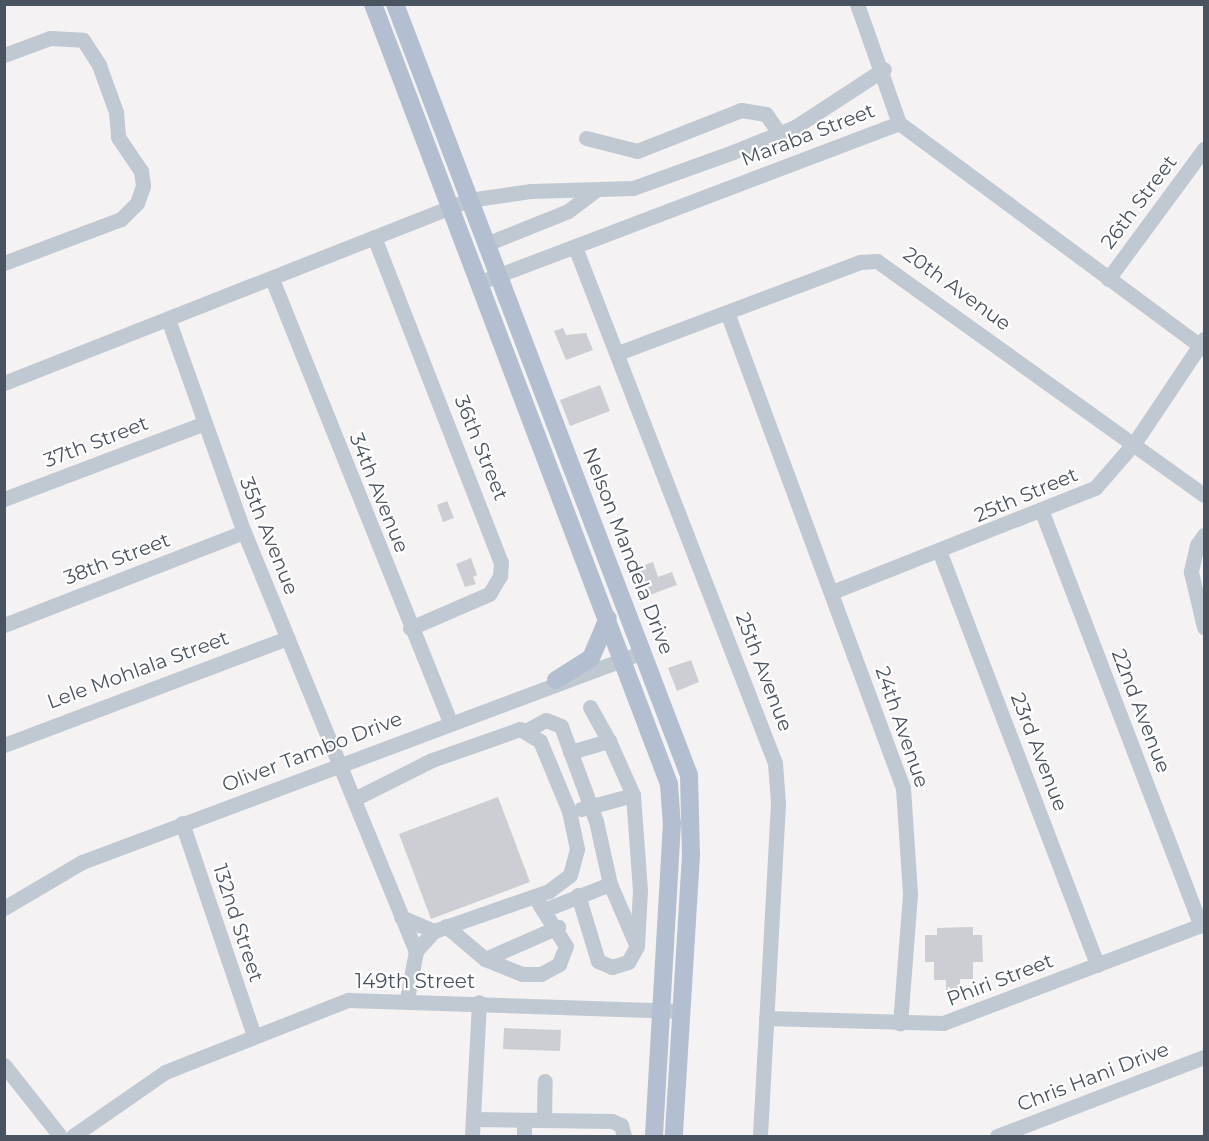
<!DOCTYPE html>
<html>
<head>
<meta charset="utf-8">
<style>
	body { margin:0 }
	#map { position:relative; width:1209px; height:1141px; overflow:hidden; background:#f4f2f2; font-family:Montserrat,sans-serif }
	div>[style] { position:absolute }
	.building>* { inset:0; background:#ccced4 }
	.minor>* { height:15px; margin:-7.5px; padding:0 7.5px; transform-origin:7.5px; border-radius:7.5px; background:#c0c8d1 }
	.major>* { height:18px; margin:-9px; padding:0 9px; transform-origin:9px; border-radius:9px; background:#b3bed0 }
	span { translate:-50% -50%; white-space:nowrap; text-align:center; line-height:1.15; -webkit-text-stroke:4.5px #fff; paint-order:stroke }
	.street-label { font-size:20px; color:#4a5360 }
	.frame { position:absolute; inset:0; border:6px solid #4a5360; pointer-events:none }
</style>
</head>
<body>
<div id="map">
	<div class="building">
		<div style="clip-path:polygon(563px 328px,566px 335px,586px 333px,593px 350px,566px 360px,554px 331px)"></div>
		<div style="clip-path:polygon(600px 385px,610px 411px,570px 426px,560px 400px)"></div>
		<div style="clip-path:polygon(447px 501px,454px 518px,443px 522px,437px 505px)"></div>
		<div style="clip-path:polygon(471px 558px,477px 575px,473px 577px,476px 584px,465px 587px,456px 564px)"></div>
		<div style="clip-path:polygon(653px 562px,658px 577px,672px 572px,677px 585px,647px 596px,637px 568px)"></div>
		<div style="clip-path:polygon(691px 660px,699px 682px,677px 691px,668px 668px)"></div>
		<div style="clip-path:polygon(498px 797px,530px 882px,431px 919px,399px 834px)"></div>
		<div style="clip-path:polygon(973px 927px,973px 935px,982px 935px,983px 962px,973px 962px,973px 979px,960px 979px,960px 990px,946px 990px,946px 980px,934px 980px,934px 962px,925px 962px,925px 935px,937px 935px,937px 928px)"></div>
		<div style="clip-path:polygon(504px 1028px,561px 1030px,560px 1051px,503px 1049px)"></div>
	</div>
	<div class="minor">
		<div style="left:857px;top:4px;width:126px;rotate:70.6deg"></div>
		<div style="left:4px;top:55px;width:49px;rotate:-20.3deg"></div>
		<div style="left:50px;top:38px;width:33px;rotate:3deg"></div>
		<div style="left:83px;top:40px;width:30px;rotate:57deg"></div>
		<div style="left:99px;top:65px;width:50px;rotate:70.1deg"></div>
		<div style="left:116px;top:112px;width:25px;rotate:85deg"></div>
		<div style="left:118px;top:137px;width:41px;rotate:55.9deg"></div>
		<div style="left:141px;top:171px;width:15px;rotate:82deg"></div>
		<div style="left:143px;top:186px;width:18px;rotate:109deg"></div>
		<div style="left:137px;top:203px;width:23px;rotate:135deg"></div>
		<div style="left:121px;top:219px;width:125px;rotate:159.4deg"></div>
		<div style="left:899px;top:123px;width:380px;rotate:36.5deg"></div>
		<div style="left:586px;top:138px;width:53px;rotate:14.3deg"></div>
		<div style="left:637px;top:151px;width:112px;rotate:-21.5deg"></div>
		<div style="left:741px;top:110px;width:25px;rotate:9deg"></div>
		<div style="left:766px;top:114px;width:23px;rotate:56deg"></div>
		<div style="left:374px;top:237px;width:349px;rotate:68.7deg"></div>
		<div style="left:501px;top:562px;width:14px;rotate:94deg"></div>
		<div style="left:500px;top:576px;width:21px;rotate:121deg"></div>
		<div style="left:489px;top:594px;width:86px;rotate:156.7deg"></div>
		<div style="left:486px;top:244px;width:88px;rotate:-21.9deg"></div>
		<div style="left:568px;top:211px;width:35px;rotate:-37deg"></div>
		<div style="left:575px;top:247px;width:553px;rotate:68.81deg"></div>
		<div style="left:775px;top:763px;width:40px;rotate:85.7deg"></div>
		<div style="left:778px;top:803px;width:333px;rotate:93.1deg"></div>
		<div style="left:272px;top:279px;width:477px;rotate:68.1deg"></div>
		<div style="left:1108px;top:279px;width:162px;rotate:-53.6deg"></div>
		<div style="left:478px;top:283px;width:450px;rotate:-20.8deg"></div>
		<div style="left:728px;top:315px;width:504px;rotate:69.7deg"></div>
		<div style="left:903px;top:788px;width:106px;rotate:86.2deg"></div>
		<div style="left:910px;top:894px;width:130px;rotate:94.4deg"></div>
		<div style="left:168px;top:319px;width:226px;rotate:70.4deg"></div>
		<div style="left:244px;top:532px;width:453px;rotate:67.7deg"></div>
		<div style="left:618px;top:353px;width:259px;rotate:-20.6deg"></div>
		<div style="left:860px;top:262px;width:17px;rotate:-3deg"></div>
		<div style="left:877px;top:261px;width:402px;rotate:35.6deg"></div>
		<div style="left:4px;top:383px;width:500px;rotate:-21.5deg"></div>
		<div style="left:469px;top:200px;width:63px;rotate:-8.3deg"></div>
		<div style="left:531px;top:191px;width:102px;rotate:-1.7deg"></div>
		<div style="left:633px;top:188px;width:106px;rotate:-19.8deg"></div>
		<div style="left:733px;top:152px;width:67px;rotate:-22deg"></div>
		<div style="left:795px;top:127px;width:106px;rotate:-33.1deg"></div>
		<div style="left:4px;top:499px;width:212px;rotate:-20.7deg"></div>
		<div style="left:1042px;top:512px;width:443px;rotate:69deg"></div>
		<div style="left:1204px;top:535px;width:12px;rotate:125deg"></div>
		<div style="left:1197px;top:545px;width:28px;rotate:103deg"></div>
		<div style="left:1191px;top:572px;width:57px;rotate:76.7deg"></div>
		<div style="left:940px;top:553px;width:441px;rotate:69.1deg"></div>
		<div style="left:832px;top:592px;width:283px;rotate:-21.6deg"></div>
		<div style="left:1095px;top:488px;width:61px;rotate:-49deg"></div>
		<div style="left:1135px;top:442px;width:124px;rotate:-56.2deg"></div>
		<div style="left:4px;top:625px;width:257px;rotate:-21.2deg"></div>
		<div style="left:590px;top:707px;width:39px;rotate:61deg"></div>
		<div style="left:527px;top:730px;width:21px;rotate:-28deg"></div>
		<div style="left:546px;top:720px;width:16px;rotate:22deg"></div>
		<div style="left:561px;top:726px;width:101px;rotate:69.8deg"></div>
		<div style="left:596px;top:821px;width:65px;rotate:77.5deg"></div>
		<div style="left:610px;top:884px;width:71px;rotate:158.5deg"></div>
		<div style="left:4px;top:745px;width:303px;rotate:-20.7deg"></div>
		<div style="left:570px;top:752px;width:41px;rotate:-15.8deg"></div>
		<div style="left:609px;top:741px;width:59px;rotate:66deg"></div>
		<div style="left:633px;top:795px;width:95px;rotate:85.8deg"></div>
		<div style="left:640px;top:890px;width:56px;rotate:93.1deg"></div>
		<div style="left:637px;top:946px;width:18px;rotate:119deg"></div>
		<div style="left:628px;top:962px;width:17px;rotate:163deg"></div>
		<div style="left:612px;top:967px;width:15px;rotate:-157deg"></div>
		<div style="left:598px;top:961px;width:69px;rotate:-106.9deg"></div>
		<div style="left:354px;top:799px;width:87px;rotate:-26.6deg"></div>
		<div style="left:432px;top:760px;width:93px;rotate:-19.4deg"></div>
		<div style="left:520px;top:729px;width:23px;rotate:31deg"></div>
		<div style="left:540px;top:741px;width:76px;rotate:67.5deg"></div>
		<div style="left:569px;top:811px;width:39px;rotate:78deg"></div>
		<div style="left:577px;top:849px;width:27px;rotate:105deg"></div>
		<div style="left:570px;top:875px;width:26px;rotate:143deg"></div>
		<div style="left:549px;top:891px;width:122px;rotate:160.8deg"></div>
		<div style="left:434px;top:931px;width:27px;rotate:132deg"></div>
		<div style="left:416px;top:951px;width:49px;rotate:100.6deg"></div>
		<div style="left:581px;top:809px;width:54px;rotate:-15.1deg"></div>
		<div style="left:182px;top:823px;width:225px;rotate:71.3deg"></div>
		<div style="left:610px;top:884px;width:65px;rotate:66.6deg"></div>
		<div style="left:4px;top:908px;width:91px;rotate:-30.5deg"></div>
		<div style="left:82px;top:862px;width:599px;rotate:-20.52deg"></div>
		<div style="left:401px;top:917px;width:36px;rotate:23deg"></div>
		<div style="left:446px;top:926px;width:51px;rotate:40.2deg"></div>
		<div style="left:485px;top:959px;width:40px;rotate:22deg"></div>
		<div style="left:522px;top:974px;width:19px"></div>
		<div style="left:541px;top:974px;width:21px;rotate:-29deg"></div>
		<div style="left:559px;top:964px;width:19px;rotate:-69deg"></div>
		<div style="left:566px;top:946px;width:50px;rotate:-122.7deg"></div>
		<div style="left:485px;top:959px;width:80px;rotate:-23.7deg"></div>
		<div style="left:766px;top:1018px;width:177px;rotate:1.6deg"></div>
		<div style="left:943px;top:1023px;width:279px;rotate:-20.8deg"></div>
		<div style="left:4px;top:1065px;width:90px;rotate:51.7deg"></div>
		<div style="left:473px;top:1119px;width:139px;rotate:0.8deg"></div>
		<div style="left:612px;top:1121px;width:10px;rotate:24deg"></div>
		<div style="left:621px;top:1125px;width:11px;rotate:75deg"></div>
		<div style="left:544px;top:1120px;width:39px;rotate:-89deg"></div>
		<div style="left:73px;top:1136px;width:112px;rotate:-34.8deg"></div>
		<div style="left:165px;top:1072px;width:197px;rotate:-21.5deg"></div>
		<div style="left:348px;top:1000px;width:334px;rotate:1.9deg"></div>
		<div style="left:472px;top:1136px;width:134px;rotate:-87deg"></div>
		<div style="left:524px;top:1136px;width:16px;rotate:-90deg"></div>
		<div style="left:997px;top:1136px;width:222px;rotate:-20.9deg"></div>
	</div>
	<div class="major">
		<div style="left:373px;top:4px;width:834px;rotate:69.22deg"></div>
		<div style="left:669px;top:784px;width:39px;rotate:86deg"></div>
		<div style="left:672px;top:823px;width:314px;rotate:93.3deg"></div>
		<div style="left:395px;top:4px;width:825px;rotate:69.13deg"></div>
		<div style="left:689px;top:775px;width:80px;rotate:88.6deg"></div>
		<div style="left:691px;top:855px;width:282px;rotate:93.5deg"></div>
		<div style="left:556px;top:680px;width:41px;rotate:-32.2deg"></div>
		<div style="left:591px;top:658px;width:43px;rotate:-67deg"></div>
	</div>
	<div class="street-label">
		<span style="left:808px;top:135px;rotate:-21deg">Maraba Street</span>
		<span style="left:1139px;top:202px;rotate:-53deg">26th Street</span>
		<span style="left:957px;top:289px;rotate:36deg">20th Avenue</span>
		<span style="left:96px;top:442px;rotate:-21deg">37th Street</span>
		<span style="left:481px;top:448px;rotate:68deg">36th Street</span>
		<span style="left:379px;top:493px;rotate:68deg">34th Avenue</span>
		<span style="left:1026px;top:495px;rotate:-23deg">25th Street</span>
		<span style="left:269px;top:536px;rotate:68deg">35th Avenue</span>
		<span style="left:628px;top:551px;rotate:69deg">Nelson Mandela Drive</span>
		<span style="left:117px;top:559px;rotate:-21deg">38th Street</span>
		<span style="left:138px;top:670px;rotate:-20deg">Lele Mohlala Street</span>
		<span style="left:764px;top:672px;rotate:69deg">25th Avenue</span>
		<span style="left:1141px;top:711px;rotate:69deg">22nd Avenue</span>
		<span style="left:902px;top:727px;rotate:71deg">24th Avenue</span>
		<span style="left:312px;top:752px;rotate:-21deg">Oliver Tambo Drive</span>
		<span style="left:1039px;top:752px;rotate:69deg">23rd Avenue</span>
		<span style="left:238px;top:923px;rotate:72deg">132nd Street</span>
		<span style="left:1000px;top:980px;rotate:-21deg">Phiri Street</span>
		<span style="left:415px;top:981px">149th Street</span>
		<span style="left:1093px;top:1077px;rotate:-21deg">Chris Hani Drive</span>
	</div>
	<div class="frame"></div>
</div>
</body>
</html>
